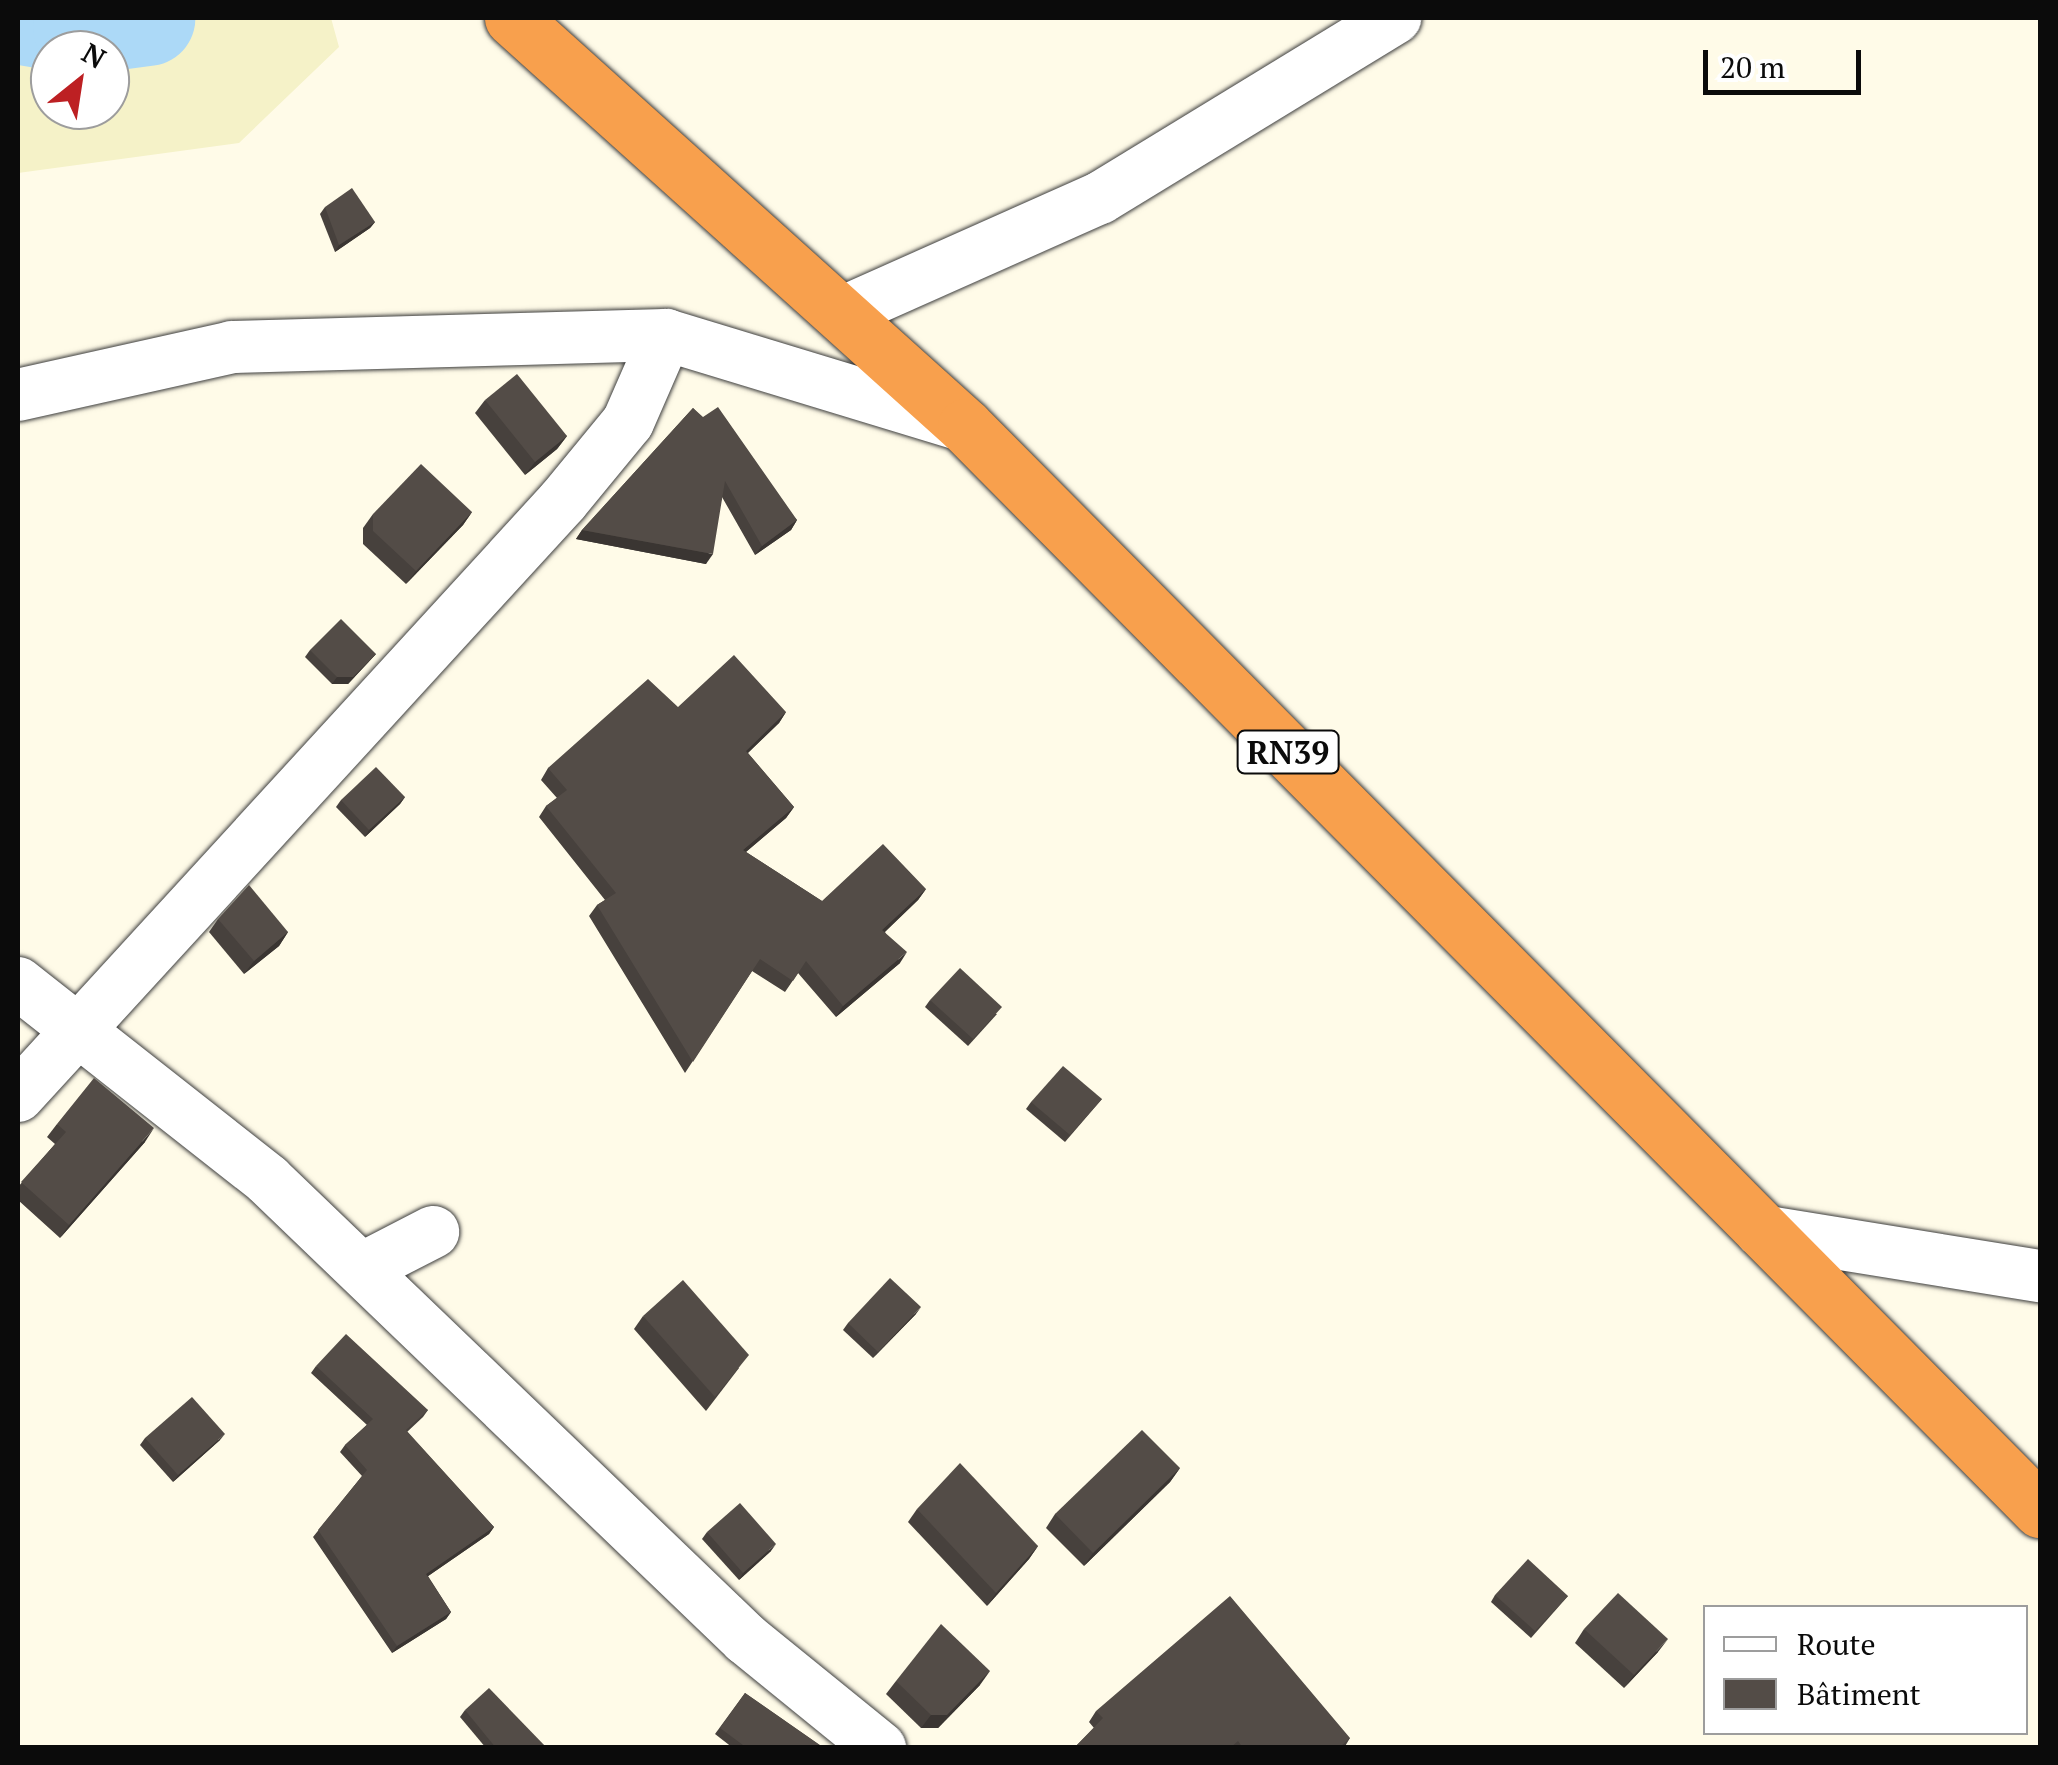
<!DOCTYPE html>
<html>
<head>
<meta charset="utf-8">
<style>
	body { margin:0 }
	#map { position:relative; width:2058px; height:1765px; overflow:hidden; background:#fffbe8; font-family:"PT Serif",serif }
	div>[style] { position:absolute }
	.farmland>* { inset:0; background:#f5f2c8 }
	.river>* { height:95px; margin:-47.5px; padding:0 47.5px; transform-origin:47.5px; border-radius:47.5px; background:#acd9f7 }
	.roads { filter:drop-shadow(0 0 2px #3e3e3e) drop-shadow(0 0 2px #3e3e3e) }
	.street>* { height:52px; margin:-26px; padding:0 26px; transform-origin:26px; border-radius:26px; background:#fff }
	.highway>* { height:55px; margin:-27.5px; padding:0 27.5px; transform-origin:27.5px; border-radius:27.5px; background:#f8a04d }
	.wall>* { inset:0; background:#47413d }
	.shaded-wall>* { inset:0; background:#3a3532 }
	.building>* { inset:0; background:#534c47 }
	span { translate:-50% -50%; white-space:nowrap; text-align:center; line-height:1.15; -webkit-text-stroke:10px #fff; paint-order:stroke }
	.shield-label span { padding:2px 8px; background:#fff; border:2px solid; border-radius:8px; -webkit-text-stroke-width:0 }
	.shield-label { font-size:32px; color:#0b0b0b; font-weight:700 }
	.frame { position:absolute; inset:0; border:20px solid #0b0b0b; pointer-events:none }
	.legend { position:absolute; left:1703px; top:1605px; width:325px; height:130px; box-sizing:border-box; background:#fff; border:2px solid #9d9d9d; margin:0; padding:12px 18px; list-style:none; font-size:30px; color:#0b0b0b }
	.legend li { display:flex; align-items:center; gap:20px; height:50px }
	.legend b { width:50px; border:2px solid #9d9d9d }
	.north { position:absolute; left:30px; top:30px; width:100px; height:100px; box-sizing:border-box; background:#fff; border:2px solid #9d9d9d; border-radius:50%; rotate:30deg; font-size:28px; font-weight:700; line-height:40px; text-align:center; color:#0b0b0b }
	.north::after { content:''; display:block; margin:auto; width:35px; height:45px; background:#bd2023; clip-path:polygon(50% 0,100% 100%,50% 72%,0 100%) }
	.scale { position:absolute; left:1703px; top:50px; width:158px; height:45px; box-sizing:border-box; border:5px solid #0b0b0b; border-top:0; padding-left:12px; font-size:30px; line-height:35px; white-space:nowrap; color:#0b0b0b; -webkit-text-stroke:8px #fff; paint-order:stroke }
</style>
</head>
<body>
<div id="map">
	<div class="farmland">
		<div style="clip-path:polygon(evenodd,18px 18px,331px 18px,339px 47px,239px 143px,18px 173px,18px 18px,50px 50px,110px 50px,110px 110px,50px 110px,50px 50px)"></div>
	</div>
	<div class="river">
		<div style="left:27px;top:18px;width:54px;rotate:9.6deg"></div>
		<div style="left:80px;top:27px;width:68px;rotate:-7.7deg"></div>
	</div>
	<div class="roads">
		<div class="street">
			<div style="left:846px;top:311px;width:278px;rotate:-24deg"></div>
			<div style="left:1100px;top:198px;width:346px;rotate:-31.4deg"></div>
			<div style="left:18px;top:395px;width:219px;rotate:-12.6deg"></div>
			<div style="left:232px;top:347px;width:434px;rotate:-1.6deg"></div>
			<div style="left:666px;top:335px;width:313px;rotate:16.9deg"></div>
			<div style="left:18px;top:983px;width:318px;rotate:38.2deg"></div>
			<div style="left:268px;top:1180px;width:663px;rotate:43.84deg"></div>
			<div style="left:746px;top:1639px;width:173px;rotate:39.1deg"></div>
			<div style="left:18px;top:1096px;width:807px;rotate:-47.51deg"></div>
			<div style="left:563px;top:501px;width:102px;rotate:-50.6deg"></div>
			<div style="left:628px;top:422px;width:95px;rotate:-66.4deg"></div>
			<div style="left:1761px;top:1231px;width:283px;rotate:9.2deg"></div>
			<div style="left:363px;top:1268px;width:79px;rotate:-27.2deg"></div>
		</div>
		<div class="highway">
			<div style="left:512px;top:18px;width:610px;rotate:42.01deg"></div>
			<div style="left:965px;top:426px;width:1527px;rotate:45.24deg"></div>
		</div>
	</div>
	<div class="wall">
		<div style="clip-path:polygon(325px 207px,375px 222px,370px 228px,335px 252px,320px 214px)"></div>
		<div style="clip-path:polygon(485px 400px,567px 436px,557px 449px,525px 475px,475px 413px)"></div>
		<div style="clip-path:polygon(693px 408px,797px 520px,791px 530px,755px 555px,722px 497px,706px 564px,576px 539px,582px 530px)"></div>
		<div style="clip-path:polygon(472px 512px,463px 525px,406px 584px,363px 544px,363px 528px,373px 514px)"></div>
		<div style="clip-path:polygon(310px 650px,376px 654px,348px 684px,332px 684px,305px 657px)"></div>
		<div style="clip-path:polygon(678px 707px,786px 712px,779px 723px,748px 753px,794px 807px,786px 818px,746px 852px,822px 901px,926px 889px,918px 900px,885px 932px,900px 963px,836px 1017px,798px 973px,785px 992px,752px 971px,685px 1073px,589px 916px,597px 905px,605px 900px,539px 817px,546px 806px,557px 798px,541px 780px,548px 768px)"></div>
		<div style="clip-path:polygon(405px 797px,400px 804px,365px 837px,336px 807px,341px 800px)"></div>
		<div style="clip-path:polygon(218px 919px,288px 932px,279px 946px,244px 974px,209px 932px)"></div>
		<div style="clip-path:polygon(930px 1000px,997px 1014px,968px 1046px,925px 1007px)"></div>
		<div style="clip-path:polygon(1102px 1099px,1065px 1142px,1026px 1109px,1031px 1102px)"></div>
		<div style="clip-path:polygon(57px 1124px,145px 1142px,60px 1238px,18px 1200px,18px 1187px,55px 1144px,47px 1137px)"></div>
		<div style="clip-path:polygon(916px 1314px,873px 1358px,843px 1330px,848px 1323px)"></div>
		<div style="clip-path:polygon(643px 1316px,739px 1368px,706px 1411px,634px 1329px)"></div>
		<div style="clip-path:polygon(316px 1366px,428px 1410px,423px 1417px,407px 1432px,494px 1527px,489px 1534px,428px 1576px,451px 1612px,446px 1619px,392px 1653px,313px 1537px,362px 1476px,340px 1452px,345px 1445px,367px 1425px,311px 1373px)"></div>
		<div style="clip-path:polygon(145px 1438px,220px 1440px,173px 1482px,140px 1445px)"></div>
		<div style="clip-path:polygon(1180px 1468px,1170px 1482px,1084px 1566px,1046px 1528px,1055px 1514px)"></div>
		<div style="clip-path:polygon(917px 1509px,1038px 1546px,1029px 1559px,987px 1606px,908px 1522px)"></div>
		<div style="clip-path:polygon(707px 1532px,771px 1551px,739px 1580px,702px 1539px)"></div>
		<div style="clip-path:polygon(1495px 1595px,1568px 1596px,1531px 1638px,1491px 1602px)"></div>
		<div style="clip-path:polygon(1584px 1629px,1658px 1652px,1624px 1688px,1575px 1643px)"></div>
		<div style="clip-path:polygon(896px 1681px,980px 1685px,938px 1728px,921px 1728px,886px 1694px)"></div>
		<div style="clip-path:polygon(745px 1693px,824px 1748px,733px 1748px,715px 1734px)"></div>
		<div style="clip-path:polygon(465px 1710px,547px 1748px,486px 1748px,460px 1717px)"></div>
		<div style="clip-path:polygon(1096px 1711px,1350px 1738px,1344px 1748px,1074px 1748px,1094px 1728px,1089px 1722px)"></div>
	</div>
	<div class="shaded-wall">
		<div style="clip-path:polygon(375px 222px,370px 228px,335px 252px,339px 245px)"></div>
		<div style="clip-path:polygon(567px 436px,557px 449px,525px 475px,535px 462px)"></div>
		<div style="clip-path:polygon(472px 512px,463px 525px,406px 584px,416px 571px)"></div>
		<div style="clip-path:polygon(797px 520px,791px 530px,755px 555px,762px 546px)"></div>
		<div style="clip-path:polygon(582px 530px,713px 554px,706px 564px,576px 539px)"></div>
		<div style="clip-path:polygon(376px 654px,348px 684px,332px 684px,337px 677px)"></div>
		<div style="clip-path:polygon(786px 712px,779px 723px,738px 762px,746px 751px)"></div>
		<div style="clip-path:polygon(405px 797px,400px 804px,365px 837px,369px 830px)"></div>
		<div style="clip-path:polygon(794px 807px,786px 818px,735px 861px,743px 850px)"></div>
		<div style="clip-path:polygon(926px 889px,918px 900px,875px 941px,882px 930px)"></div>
		<div style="clip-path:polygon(288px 932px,279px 946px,244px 974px,254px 961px)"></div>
		<div style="clip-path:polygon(907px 952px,900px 963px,836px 1017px,843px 1006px)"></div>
		<div style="clip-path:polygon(154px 1128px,145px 1142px,60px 1238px,69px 1225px)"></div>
		<div style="clip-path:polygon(921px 1307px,916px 1314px,873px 1358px,878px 1352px)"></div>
		<div style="clip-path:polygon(225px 1434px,220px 1440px,173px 1482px,178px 1475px)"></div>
		<div style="clip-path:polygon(1180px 1468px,1170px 1482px,1084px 1566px,1093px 1553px)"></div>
		<div style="clip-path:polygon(494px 1527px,489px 1534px,421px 1581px,426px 1574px)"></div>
		<div style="clip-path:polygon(776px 1544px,771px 1551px,739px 1580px,743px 1573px)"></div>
		<div style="clip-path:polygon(1038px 1546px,1029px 1559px,987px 1606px,996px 1593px)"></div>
		<div style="clip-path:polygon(451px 1612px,446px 1619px,392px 1653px,397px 1646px)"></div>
		<div style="clip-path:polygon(1668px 1639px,1658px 1652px,1624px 1688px,1634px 1675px)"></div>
		<div style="clip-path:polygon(990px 1671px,980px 1685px,938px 1728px,921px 1728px,931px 1715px)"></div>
	</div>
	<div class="building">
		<div style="clip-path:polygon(352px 188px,375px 222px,339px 245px,325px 207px)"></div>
		<div style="clip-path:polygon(517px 374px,567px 436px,535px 462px,485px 400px)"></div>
		<div style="clip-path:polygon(718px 407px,797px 520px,762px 546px,725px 481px,713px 554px,582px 530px,693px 408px,703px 417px)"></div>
		<div style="clip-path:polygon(421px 464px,472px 512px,416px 571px,373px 531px,373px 514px)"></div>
		<div style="clip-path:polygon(341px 619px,376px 654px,353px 677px,337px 677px,310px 650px)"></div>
		<div style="clip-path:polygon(734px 655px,786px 712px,746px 751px,794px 807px,743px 850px,822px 901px,883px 844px,926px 889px,882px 930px,907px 952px,843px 1006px,806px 961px,793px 981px,760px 959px,693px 1062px,597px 905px,616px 893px,546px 806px,567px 790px,548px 768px,648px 679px,678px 707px)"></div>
		<div style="clip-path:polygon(376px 767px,405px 797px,369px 830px,341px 800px)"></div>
		<div style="clip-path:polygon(249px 885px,288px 932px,254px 961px,218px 919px)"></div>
		<div style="clip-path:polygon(960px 968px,1002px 1007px,973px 1039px,930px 1000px)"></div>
		<div style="clip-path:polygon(1063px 1066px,1102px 1099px,1070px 1135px,1031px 1102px)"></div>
		<div style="clip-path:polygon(94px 1078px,154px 1128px,69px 1225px,21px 1182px,66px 1132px,57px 1124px)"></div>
		<div style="clip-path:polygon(890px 1278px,921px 1307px,878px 1352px,848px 1323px)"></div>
		<div style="clip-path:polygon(683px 1280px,749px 1355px,715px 1397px,643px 1316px)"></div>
		<div style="clip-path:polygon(346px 1334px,428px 1410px,406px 1430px,494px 1527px,426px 1574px,451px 1612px,397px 1646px,318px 1530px,367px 1470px,345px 1445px,373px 1419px,316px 1366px)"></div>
		<div style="clip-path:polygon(192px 1397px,225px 1434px,178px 1475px,145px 1438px)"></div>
		<div style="clip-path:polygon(1142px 1430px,1180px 1468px,1093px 1553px,1055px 1514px)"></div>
		<div style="clip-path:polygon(960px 1463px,1038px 1546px,996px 1593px,917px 1509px)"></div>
		<div style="clip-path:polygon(740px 1503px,776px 1544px,743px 1573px,707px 1532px)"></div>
		<div style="clip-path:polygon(1528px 1559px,1568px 1596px,1535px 1631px,1495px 1595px)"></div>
		<div style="clip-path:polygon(1618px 1593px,1668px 1639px,1634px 1675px,1584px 1629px)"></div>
		<div style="clip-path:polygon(1230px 1596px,1350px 1738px,1339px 1748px,1243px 1748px,1238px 1741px,1230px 1748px,1074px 1748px,1103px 1718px,1096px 1711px)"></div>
		<div style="clip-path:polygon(941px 1624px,990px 1671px,947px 1715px,931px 1715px,896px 1681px)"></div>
		<div style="clip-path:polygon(489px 1688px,547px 1748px,496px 1748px,465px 1710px)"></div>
		<div style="clip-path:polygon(745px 1693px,824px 1748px,747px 1748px,720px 1728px)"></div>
	</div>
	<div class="shield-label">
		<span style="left:1288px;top:752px">RN39</span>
	</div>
	<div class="frame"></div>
	<ul class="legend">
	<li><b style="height:12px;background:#fff"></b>Route</li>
	<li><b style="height:28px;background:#534c47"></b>Bâtiment</li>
	</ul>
	<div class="north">N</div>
	<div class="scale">20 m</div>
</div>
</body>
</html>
